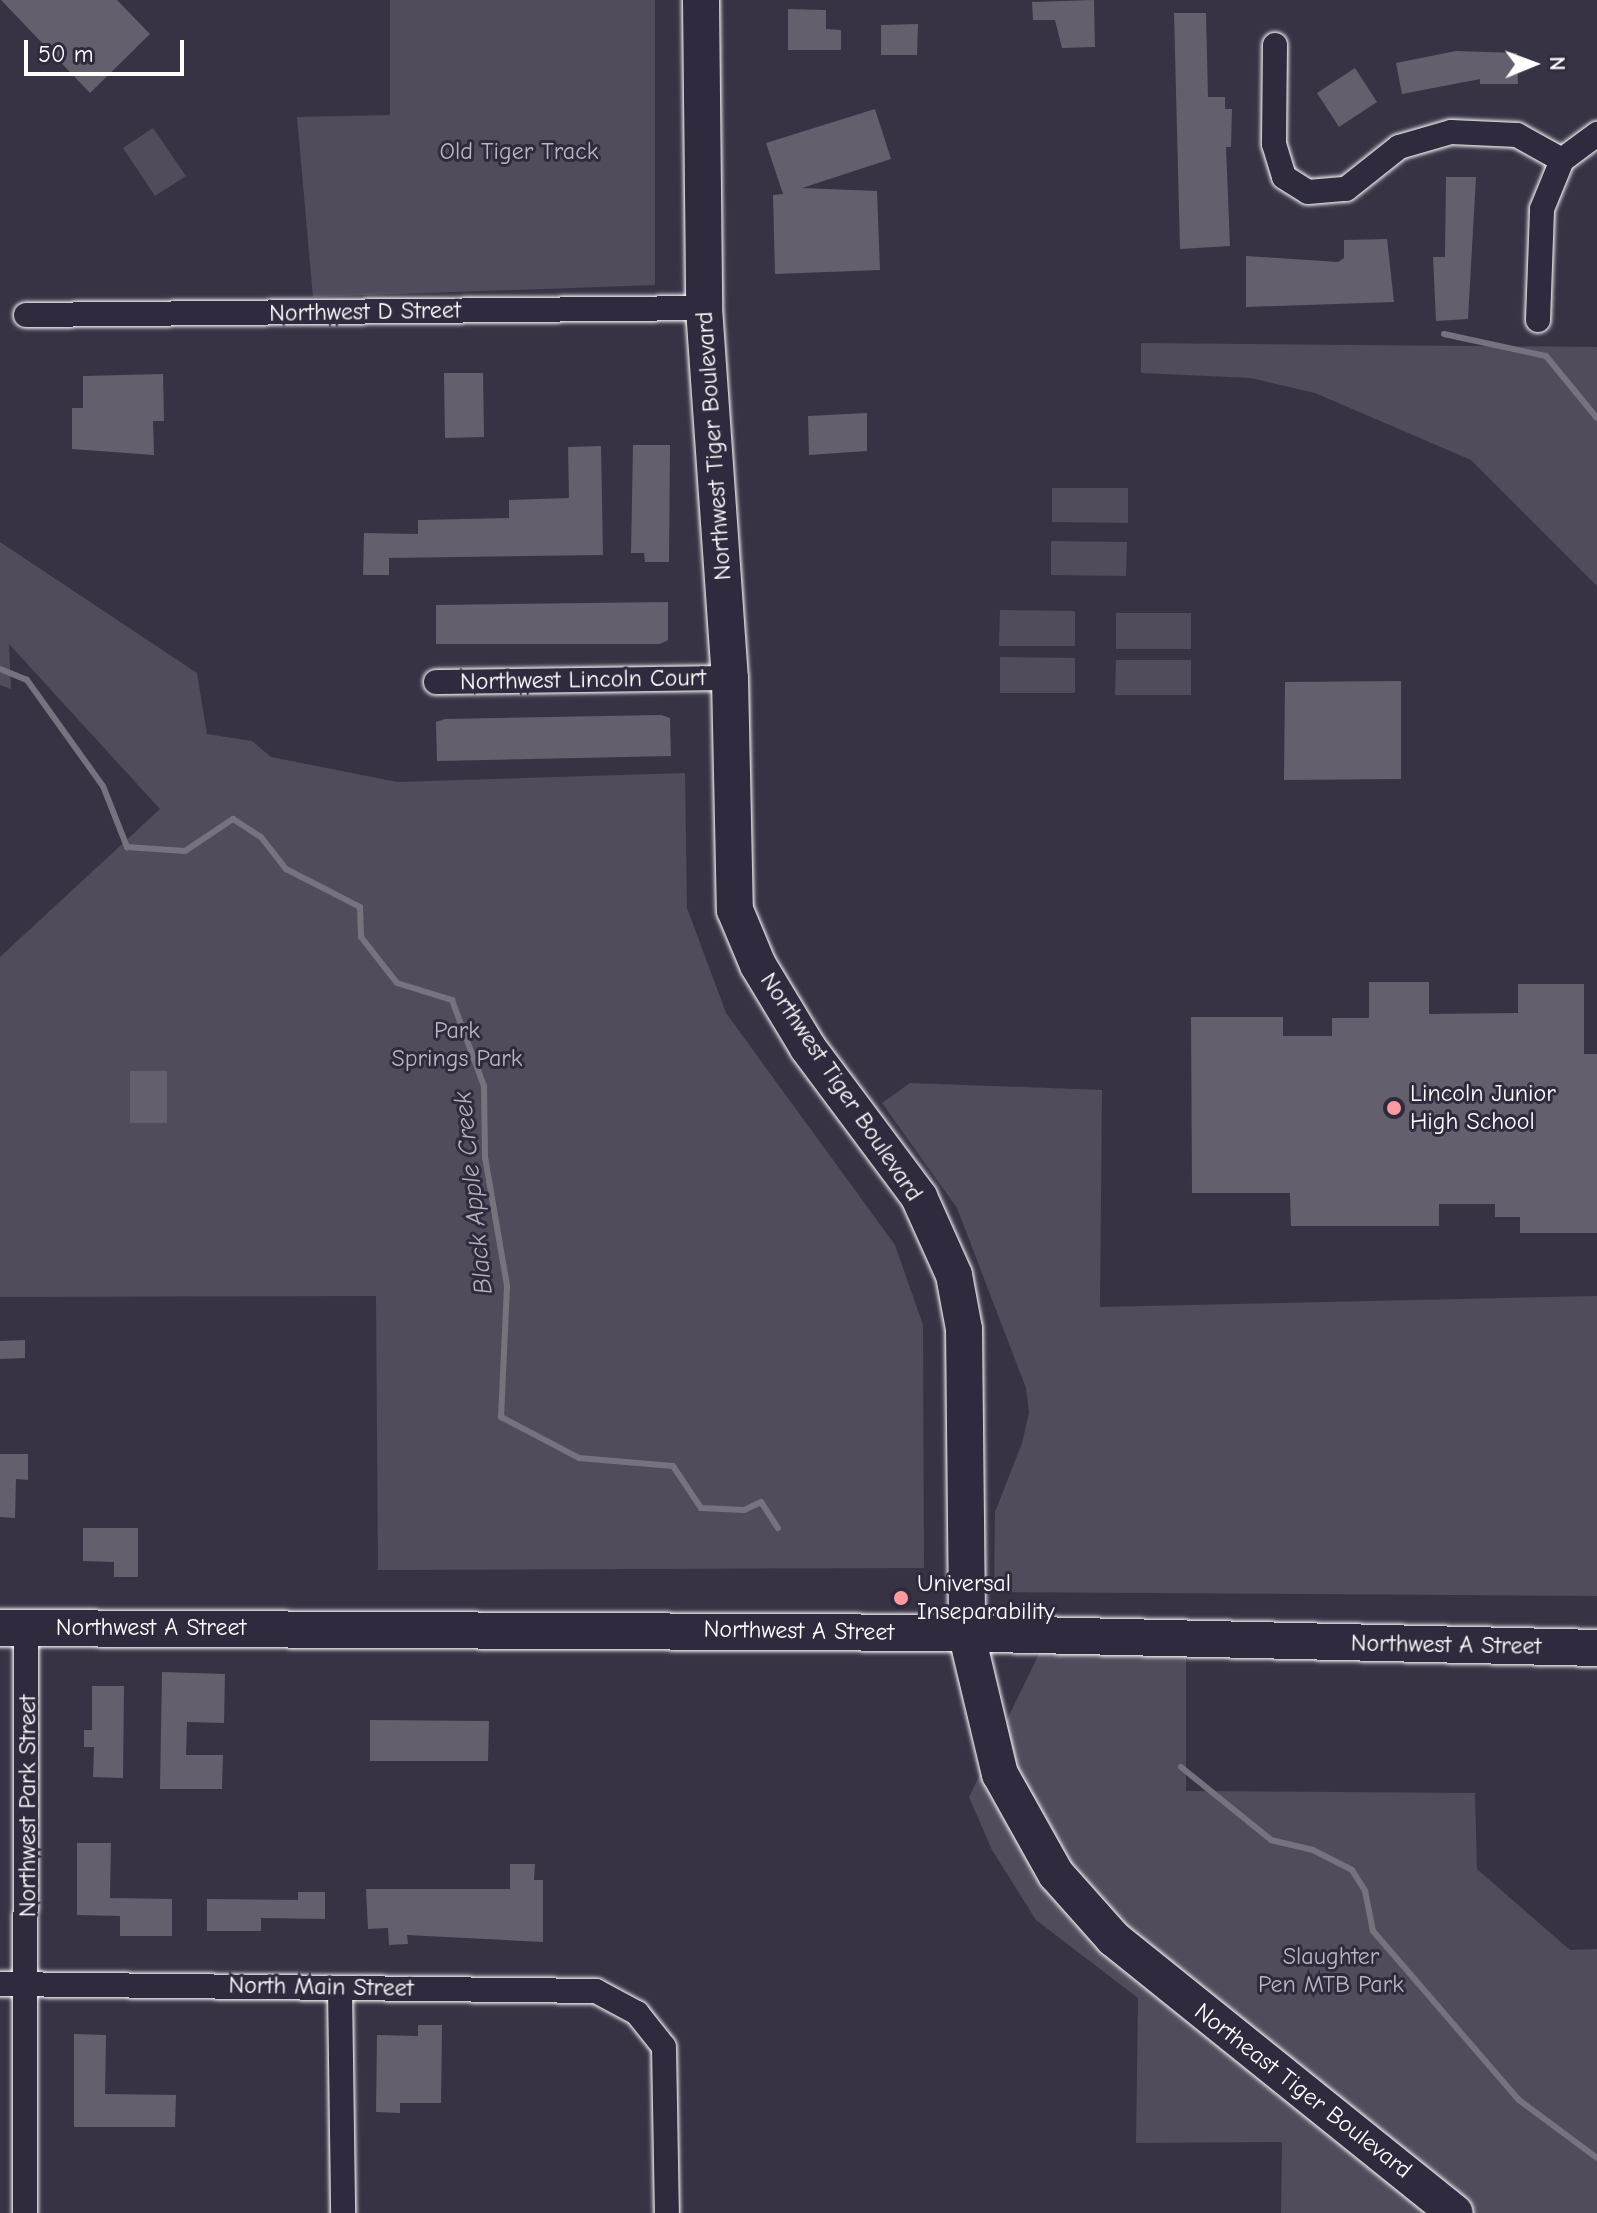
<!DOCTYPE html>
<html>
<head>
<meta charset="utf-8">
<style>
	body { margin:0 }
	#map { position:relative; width:1597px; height:2213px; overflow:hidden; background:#373345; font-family:"Comic Neue",sans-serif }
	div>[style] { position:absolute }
	.green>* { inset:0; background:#514c5c }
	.stream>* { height:6px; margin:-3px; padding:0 3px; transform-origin:3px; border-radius:3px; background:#76737f }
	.building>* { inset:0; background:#635f6d }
	.roads { filter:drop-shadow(0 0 2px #fff) drop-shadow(0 0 2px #fff) }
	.street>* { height:24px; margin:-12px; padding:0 12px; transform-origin:12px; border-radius:12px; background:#2f2a3d }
	.secondary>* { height:36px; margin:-18px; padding:0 18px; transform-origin:18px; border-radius:18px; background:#2f2a3d }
	.dots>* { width:22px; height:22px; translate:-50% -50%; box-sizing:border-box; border:4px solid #2f2a3d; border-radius:50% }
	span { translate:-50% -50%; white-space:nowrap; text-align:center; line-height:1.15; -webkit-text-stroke:6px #2f2a3d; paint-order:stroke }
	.park-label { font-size:24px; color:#b9b7be }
	.street-label { font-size:24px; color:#fff }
	.poi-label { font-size:24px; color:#fff }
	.left { translate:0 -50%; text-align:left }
	.water-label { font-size:26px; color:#b4b2b9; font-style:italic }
	.north { position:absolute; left:1493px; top:24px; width:80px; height:80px; -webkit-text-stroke:6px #2f2a3d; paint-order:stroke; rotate:89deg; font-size:22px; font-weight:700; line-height:32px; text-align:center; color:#fff }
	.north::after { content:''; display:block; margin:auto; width:28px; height:36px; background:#fff; clip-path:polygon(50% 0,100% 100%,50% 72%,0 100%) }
	.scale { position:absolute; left:24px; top:40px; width:160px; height:36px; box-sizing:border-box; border:4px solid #fff; border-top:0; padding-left:10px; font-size:24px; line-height:28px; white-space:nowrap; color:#fff; -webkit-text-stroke:6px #2f2a3d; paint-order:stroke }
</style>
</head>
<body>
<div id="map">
	<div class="green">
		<div style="clip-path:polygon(390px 0,655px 0,655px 285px,313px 297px,297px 117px,390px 115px)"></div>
		<div style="clip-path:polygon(153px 128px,186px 176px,155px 196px,123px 148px)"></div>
		<div style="clip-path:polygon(1141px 343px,1597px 347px,1597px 586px,1471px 460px,1315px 393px,1251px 378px,1141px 373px)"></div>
		<div style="clip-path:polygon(1052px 488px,1128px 488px,1128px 523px,1052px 522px)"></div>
		<div style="clip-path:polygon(1051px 541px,1127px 542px,1126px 576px,1051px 575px)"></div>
		<div style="clip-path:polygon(0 542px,197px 673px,207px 734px,252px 741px,271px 757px,397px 782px,685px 773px,687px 908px,726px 1013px,895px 1245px,923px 1325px,924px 1568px,378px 1570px,376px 1296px,0 1297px,0 957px,160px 809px,9px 644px,11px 689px,0 685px)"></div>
		<div style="clip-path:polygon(1000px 610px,1075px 611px,1075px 646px,999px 646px)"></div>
		<div style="clip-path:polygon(1116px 613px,1191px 613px,1191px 649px,1116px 649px)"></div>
		<div style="clip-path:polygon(1000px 657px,1075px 658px,1075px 693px,1000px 693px)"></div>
		<div style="clip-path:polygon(1116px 660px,1191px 660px,1191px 695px,1115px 695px)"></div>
		<div style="clip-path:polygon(910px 1083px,1102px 1090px,1100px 1307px,1597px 1296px,1597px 1596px,994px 1592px,995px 1512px,1022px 1443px,1029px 1413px,1026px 1388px,957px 1208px,882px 1103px)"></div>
		<div style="clip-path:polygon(1040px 1652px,1186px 1653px,1186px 1791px,1475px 1793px,1477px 1869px,1570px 1950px,1597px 1949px,1597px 2213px,1281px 2213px,1282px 2142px,1136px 2143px,1138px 1998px,1036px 1920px,992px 1850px,969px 1797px)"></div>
	</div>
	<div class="stream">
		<div style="left:1444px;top:334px;width:104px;rotate:12.2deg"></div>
		<div style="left:1546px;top:356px;width:80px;rotate:50.6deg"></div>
		<div style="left:0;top:669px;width:29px;rotate:22deg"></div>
		<div style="left:27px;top:680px;width:130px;rotate:54.4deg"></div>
		<div style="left:103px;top:786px;width:66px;rotate:68.5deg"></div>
		<div style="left:127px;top:847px;width:58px;rotate:3.9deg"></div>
		<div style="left:185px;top:851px;width:58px;rotate:-33.7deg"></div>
		<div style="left:233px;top:819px;width:33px;rotate:33deg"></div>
		<div style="left:261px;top:837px;width:41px;rotate:52deg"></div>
		<div style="left:286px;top:869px;width:83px;rotate:27.2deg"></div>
		<div style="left:360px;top:907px;width:30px;rotate:88deg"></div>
		<div style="left:361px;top:937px;width:58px;rotate:52deg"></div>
		<div style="left:397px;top:983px;width:58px;rotate:17.2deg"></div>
		<div style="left:452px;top:1000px;width:92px;rotate:69.6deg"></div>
		<div style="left:484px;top:1086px;width:71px;rotate:89.2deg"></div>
		<div style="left:485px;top:1157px;width:131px;rotate:80.3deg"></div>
		<div style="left:507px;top:1286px;width:131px;rotate:92.6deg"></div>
		<div style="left:501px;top:1417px;width:88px;rotate:27.7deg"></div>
		<div style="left:579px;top:1458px;width:94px;rotate:4.9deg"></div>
		<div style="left:673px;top:1466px;width:50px;rotate:56.3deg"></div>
		<div style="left:701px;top:1508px;width:43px;rotate:2.7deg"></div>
		<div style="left:744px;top:1510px;width:19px;rotate:-25deg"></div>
		<div style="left:761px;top:1502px;width:31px;rotate:57deg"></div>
		<div style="left:1181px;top:1767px;width:116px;rotate:39deg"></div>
		<div style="left:1271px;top:1840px;width:43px;rotate:13.4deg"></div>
		<div style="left:1313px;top:1850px;width:44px;rotate:27.1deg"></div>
		<div style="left:1352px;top:1870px;width:25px;rotate:58deg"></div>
		<div style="left:1365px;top:1891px;width:41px;rotate:78.7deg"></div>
		<div style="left:1373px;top:1931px;width:223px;rotate:49.2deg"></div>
		<div style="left:1519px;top:2100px;width:97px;rotate:36.6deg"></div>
	</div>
	<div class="building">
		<div style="clip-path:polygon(1px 0,117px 0,150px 34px,90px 93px)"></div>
		<div style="clip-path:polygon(1094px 0,1095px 47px,1062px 48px,1055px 20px,1033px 20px,1032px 2px)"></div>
		<div style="clip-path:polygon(788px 9px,826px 10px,826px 29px,841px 30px,841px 50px,788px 50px)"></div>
		<div style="clip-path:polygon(1174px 13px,1206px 13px,1208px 97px,1225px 97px,1225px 109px,1232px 109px,1231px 147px,1226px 147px,1230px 246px,1180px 249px)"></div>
		<div style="clip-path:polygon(918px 24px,917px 55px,881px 55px,881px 25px)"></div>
		<div style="clip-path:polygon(1456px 51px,1517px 53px,1518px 84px,1480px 84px,1480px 79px,1402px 94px,1396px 63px)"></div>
		<div style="clip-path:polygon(1355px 68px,1377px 102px,1339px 127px,1317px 93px)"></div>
		<div style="clip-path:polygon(875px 109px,891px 159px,802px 188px,877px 191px,880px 270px,775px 274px,773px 195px,783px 194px,766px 143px)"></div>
		<div style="clip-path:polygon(1446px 177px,1476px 177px,1468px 319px,1436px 321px,1433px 257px,1445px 257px)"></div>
		<div style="clip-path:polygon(1387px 239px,1394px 302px,1246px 307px,1246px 256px,1338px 262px,1344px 258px,1344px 240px)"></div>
		<div style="clip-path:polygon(444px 373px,483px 373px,484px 437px,445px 438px)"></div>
		<div style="clip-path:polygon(163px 374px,164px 421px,153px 421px,154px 455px,72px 449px,72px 408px,83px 408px,83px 376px)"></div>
		<div style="clip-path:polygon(867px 413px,867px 451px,809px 455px,808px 416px)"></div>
		<div style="clip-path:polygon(633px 445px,670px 445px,669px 562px,645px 562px,644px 553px,631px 553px)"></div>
		<div style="clip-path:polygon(601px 446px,603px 555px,389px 558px,389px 575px,363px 575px,364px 533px,418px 534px,418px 520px,509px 518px,509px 500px,569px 498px,568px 447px)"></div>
		<div style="clip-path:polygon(668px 602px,668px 640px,660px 644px,436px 644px,436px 605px)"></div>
		<div style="clip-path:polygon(1401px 681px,1401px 779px,1284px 780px,1285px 682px)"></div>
		<div style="clip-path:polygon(661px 715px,670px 718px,671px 756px,437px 761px,436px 722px,445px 719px)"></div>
		<div style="clip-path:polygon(1369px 982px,1429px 982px,1429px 1014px,1518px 1013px,1518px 984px,1584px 984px,1584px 1054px,1597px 1054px,1597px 1233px,1520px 1233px,1520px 1217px,1495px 1217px,1495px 1204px,1439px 1204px,1439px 1226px,1291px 1226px,1290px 1193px,1192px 1193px,1191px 1017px,1283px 1017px,1283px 1036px,1332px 1036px,1332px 1018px,1369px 1018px)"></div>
		<div style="clip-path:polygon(130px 1071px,167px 1071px,167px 1123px,130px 1123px)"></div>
		<div style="clip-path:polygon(25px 1340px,25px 1358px,0 1359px,0 1341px)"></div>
		<div style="clip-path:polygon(0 1454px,28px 1454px,28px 1480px,16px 1479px,15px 1518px,0 1517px)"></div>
		<div style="clip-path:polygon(83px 1528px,138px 1528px,138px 1577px,114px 1577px,114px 1562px,83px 1561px)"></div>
		<div style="clip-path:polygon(162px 1672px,225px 1674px,224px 1723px,187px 1722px,186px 1755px,223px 1755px,222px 1789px,160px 1789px)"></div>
		<div style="clip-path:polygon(92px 1686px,124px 1686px,123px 1778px,93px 1777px,94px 1747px,84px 1747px,84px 1730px,92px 1730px)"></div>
		<div style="clip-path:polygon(370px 1720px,489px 1721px,488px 1761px,370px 1761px)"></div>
		<div style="clip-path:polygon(77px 1843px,111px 1843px,110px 1898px,172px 1899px,172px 1936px,120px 1936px,120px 1916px,77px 1915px)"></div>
		<div style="clip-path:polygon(510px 1864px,535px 1864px,534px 1880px,543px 1880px,543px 1942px,407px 1935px,408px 1944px,389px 1945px,388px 1928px,368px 1929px,366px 1889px,510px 1889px)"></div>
		<div style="clip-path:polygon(298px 1892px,325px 1892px,325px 1919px,261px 1918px,261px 1931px,207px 1931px,207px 1899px,298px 1900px)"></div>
		<div style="clip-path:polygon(418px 2025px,442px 2025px,441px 2103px,400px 2103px,400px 2113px,376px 2112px,377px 2035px,418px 2036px)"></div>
		<div style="clip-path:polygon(74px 2034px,106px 2035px,105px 2094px,176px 2095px,175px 2127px,74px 2127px)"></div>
	</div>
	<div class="roads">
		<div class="street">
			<div style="left:1275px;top:45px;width:99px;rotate:90.6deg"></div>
			<div style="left:1274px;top:144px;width:34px;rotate:73deg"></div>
			<div style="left:1284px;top:177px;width:28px;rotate:32deg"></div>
			<div style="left:1308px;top:192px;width:38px;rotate:-5deg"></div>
			<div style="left:1346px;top:189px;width:68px;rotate:-38.4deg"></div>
			<div style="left:1399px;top:147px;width:54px;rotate:-16.1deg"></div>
			<div style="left:1451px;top:132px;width:66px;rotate:2.6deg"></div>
			<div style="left:1517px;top:135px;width:51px;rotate:29.1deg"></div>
			<div style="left:26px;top:315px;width:678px;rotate:-0.59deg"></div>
			<div style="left:1538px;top:320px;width:111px;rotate:-87.9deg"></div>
			<div style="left:1542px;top:209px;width:53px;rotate:-67.8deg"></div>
			<div style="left:1562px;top:160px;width:44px;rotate:-36.6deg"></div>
			<div style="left:436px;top:682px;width:294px;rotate:-0.8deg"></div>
			<div style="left:0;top:1984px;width:596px;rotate:0.67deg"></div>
			<div style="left:596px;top:1991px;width:47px;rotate:28.2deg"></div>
			<div style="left:637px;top:2013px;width:43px;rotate:51.5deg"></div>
			<div style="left:664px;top:2047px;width:166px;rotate:89deg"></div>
			<div style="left:340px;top:1988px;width:225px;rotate:89.2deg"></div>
			<div style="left:25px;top:2213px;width:585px;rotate:-89.9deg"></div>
		</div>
		<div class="secondary">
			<div style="left:701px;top:0;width:308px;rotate:89.4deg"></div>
			<div style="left:704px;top:308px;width:371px;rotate:86deg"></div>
			<div style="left:730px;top:678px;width:232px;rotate:88.8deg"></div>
			<div style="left:735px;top:910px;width:60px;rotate:67.3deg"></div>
			<div style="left:758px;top:965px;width:97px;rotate:58.9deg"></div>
			<div style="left:808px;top:1048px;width:186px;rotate:53.3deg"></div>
			<div style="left:919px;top:1197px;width:85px;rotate:65.8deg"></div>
			<div style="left:954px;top:1275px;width:55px;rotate:79.5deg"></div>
			<div style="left:964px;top:1329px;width:307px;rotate:89.4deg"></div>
			<div style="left:967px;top:1636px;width:142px;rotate:76.6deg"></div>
			<div style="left:1000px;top:1774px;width:115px;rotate:60.8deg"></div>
			<div style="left:1056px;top:1874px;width:87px;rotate:48.3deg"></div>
			<div style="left:1114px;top:1939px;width:437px;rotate:38.8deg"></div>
			<div style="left:0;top:1628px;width:948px;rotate:0.3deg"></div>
			<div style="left:948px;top:1633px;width:649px;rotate:1.32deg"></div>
		</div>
	</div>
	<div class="dots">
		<div style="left:1394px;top:1108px;background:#ff9aa2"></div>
		<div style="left:901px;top:1598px;background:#ff9aa2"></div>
	</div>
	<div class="park-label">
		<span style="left:519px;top:152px">Old Tiger Track</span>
		<span style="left:457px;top:1045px">Park<br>Springs Park</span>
		<span style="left:1331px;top:1971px">Slaughter<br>Pen MTB Park</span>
	</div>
	<div class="street-label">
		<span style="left:365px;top:312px;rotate:-1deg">Northwest D Street</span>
		<span style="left:714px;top:446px;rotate:-94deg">Northwest Tiger Boulevard</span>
		<span style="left:583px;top:680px;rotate:-1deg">Northwest Lincoln Court</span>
		<span style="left:841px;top:1087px;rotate:56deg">Northwest Tiger Boulevard</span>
		<span style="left:151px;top:1628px">Northwest A Street</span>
		<span style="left:799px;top:1631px;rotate:1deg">Northwest A Street</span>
		<span style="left:1446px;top:1645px;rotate:1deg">Northwest A Street</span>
		<span style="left:28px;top:1806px;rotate:-90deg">Northwest Park Street</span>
		<span style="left:321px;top:1987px;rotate:1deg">North Main Street</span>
		<span style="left:1303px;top:2091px;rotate:38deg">Northeast Tiger Boulevard</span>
	</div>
	<div class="poi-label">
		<span class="left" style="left:1410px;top:1108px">Lincoln Junior<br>High School</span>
		<span class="left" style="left:917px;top:1598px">Universal<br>Inseparability</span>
	</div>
	<div class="water-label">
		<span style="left:474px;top:1193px;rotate:-96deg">Black Apple Creek</span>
	</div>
	<div class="north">N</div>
	<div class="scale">50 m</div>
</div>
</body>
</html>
